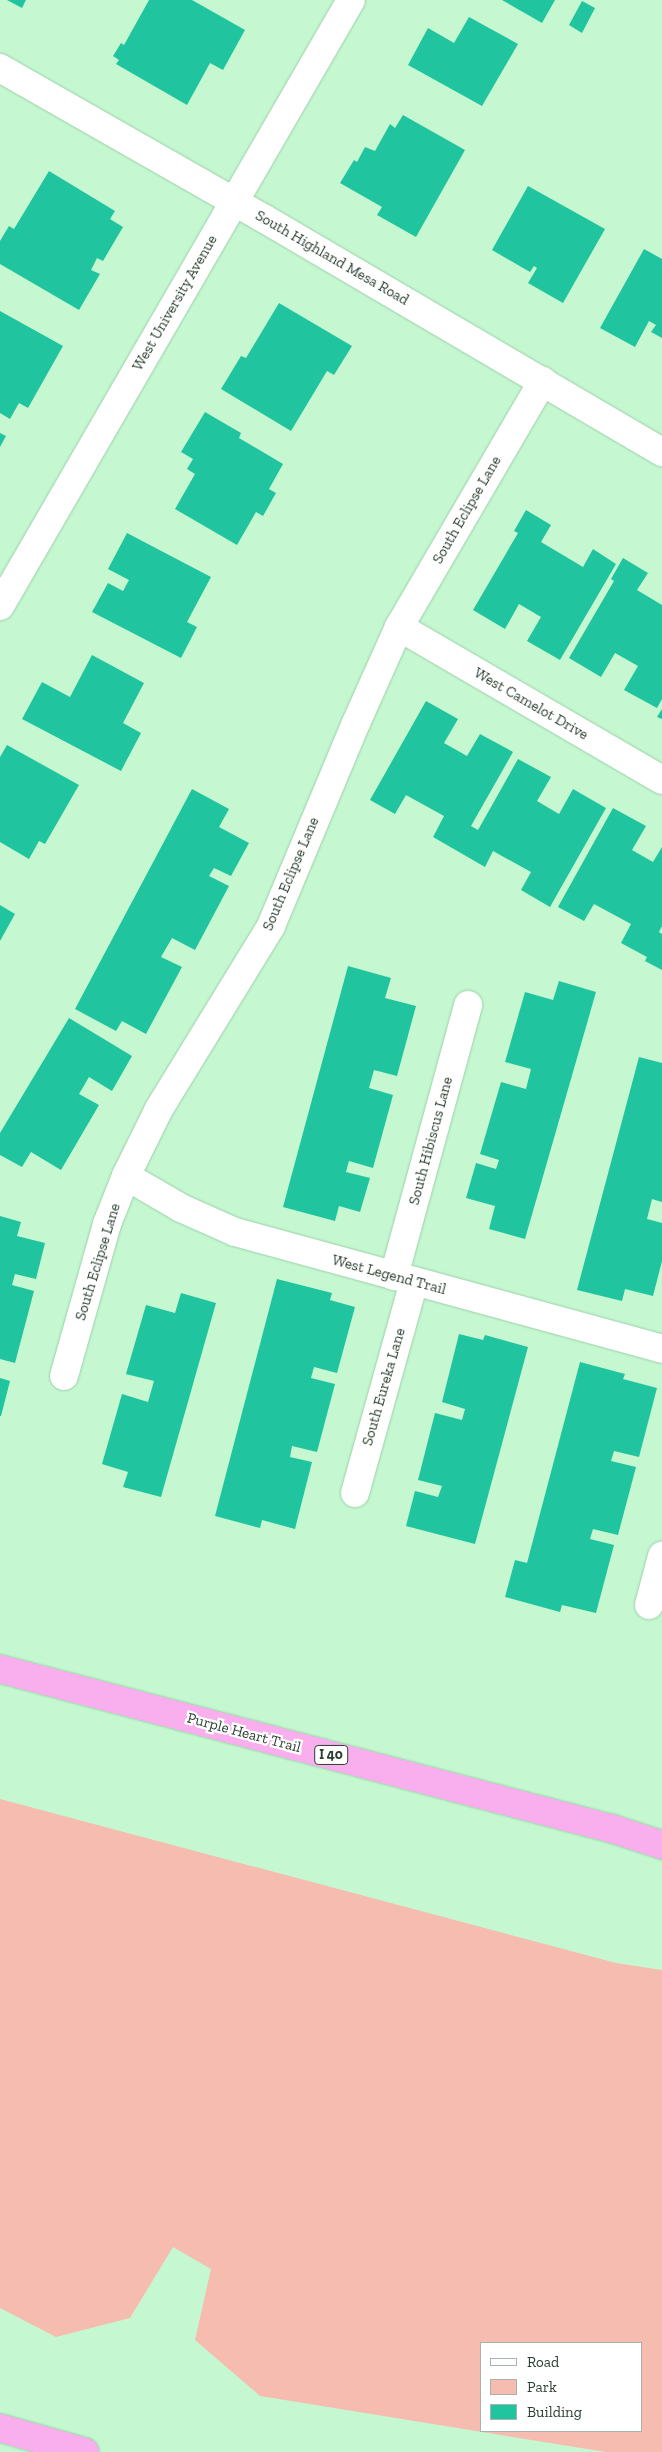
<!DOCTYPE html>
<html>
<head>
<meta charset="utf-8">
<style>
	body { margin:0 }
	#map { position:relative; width:662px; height:2452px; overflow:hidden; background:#c5f8d1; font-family:"Zilla Slab",serif }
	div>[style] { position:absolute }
	.green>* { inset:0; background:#f6bcb0 }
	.building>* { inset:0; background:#20c49f }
	.roads { filter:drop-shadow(0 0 1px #9dcfa9) drop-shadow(0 0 1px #9dcfa9) }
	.minor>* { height:28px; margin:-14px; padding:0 14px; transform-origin:14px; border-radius:14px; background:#fff }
	.tertiary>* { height:28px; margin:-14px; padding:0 14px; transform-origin:14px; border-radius:14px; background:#fff }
	.motorway>* { height:28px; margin:-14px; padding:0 14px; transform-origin:14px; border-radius:14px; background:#f9aeed }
	span { translate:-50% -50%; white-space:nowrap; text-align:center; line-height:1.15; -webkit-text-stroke:4.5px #fff; paint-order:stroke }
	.shield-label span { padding:1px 4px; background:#fff; border:1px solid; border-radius:4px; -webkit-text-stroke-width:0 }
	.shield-label { font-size:14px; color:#2b3f30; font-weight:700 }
	.street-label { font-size:15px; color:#2b3f30 }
	.legend { position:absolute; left:480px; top:2342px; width:162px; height:90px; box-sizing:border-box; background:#fff; border:1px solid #aab2ac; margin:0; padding:6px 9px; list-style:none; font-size:15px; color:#2b3f30 }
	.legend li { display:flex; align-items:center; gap:10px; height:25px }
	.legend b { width:25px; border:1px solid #aab2ac }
</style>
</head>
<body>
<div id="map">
	<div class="green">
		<div style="clip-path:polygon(evenodd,0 1799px,616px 1963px,662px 1970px,662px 2452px,606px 2452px,260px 2396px,195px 2340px,211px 2269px,173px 2247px,130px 2318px,56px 2337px,0 2308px,0 1799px,641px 2343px,641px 2431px,481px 2431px,481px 2343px,641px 2343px)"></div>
	</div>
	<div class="building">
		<div style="clip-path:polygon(7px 0,26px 0,22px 8px)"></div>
		<div style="clip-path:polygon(149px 0,192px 0,245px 30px,223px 70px,210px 63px,187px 105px,116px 64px,119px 60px,113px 56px,121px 43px,124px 45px)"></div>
		<div style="clip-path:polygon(502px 0,555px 0,542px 23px)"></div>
		<div style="clip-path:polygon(582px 1px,595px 8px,582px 33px,569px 25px)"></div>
		<div style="clip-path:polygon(469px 17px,518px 44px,482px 106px,408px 65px,428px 28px,454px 43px)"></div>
		<div style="clip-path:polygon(403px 115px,465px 150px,416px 237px,377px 215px,382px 207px,340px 183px,354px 160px,357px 162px,365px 147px,375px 151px,390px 124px,395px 128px)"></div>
		<div style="clip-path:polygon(49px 171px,115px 211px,110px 219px,123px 227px,103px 261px,97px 258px,91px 270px,100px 274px,79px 310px,0 264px,0 241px,9px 226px,14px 229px)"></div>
		<div style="clip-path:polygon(528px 186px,605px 229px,563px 303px,528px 283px,537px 268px,534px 266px,530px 272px,492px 250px)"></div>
		<div style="clip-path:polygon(644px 249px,662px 259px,662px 338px,651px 332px,656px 325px,649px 321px,635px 347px,600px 328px)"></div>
		<div style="clip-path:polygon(279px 303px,352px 346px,334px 375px,327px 371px,291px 431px,221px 389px,241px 356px,246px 358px)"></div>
		<div style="clip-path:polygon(0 311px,63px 346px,28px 408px,19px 403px,10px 419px,0 413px)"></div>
		<div style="clip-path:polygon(205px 412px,241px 433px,239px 438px,283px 464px,269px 489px,276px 493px,263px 516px,256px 512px,237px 545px,175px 509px,195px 474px,187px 469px,193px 459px,181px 452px)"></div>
		<div style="clip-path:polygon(0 433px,6px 436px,0 447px)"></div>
		<div style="clip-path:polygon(526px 510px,551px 525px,541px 542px,583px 567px,593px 549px,616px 564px,560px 660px,527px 641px,541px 617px,519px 604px,505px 629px,473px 610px,518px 533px,514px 531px)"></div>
		<div style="clip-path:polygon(127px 533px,211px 577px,187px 622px,197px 627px,181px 658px,92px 612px,108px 583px,123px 591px,129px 580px,108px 569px)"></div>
		<div style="clip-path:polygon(623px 558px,648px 573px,637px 590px,662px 605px,662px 699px,657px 708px,624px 690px,638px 666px,615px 653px,601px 677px,569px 658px,614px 581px,611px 579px)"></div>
		<div style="clip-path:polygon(92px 655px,144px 683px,123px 723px,141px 733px,121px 771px,22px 719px,42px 682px,70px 697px)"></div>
		<div style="clip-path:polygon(426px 701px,458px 719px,444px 743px,467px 756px,480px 734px,513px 752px,471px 826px,478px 830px,518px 759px,551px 777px,537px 801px,559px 814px,573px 789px,606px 808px,550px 907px,521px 890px,531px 872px,493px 851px,485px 867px,433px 837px,444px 816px,406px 795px,395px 814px,370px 800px)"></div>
		<div style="clip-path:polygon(662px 709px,662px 719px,657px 717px)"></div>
		<div style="clip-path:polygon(7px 745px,79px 785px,45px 844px,39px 841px,29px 859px,0 842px,0 757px)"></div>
		<div style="clip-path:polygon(192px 789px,229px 809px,219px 827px,249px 843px,231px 876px,214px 868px,209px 876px,229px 886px,195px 950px,172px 938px,161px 957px,182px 967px,146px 1034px,122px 1021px,116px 1031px,75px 1009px)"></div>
		<div style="clip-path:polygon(613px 808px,646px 826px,632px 850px,653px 862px,662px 847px,662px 926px,659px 932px,662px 934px,662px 970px,645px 961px,647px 957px,621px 943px,631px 924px,594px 904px,584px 921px,558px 907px)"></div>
		<div style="clip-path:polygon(0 905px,15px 914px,0 941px)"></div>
		<div style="clip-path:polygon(348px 966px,391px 978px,385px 998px,416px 1006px,397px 1076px,374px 1070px,369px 1088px,393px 1095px,373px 1168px,349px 1161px,346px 1172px,370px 1178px,360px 1212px,339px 1206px,335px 1221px,283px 1207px)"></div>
		<div style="clip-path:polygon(559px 981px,596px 992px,525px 1239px,489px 1229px,495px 1206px,466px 1198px,476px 1163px,496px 1169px,499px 1160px,480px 1154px,501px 1082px,526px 1089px,531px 1069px,505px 1062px,525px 992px,553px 1000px)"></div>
		<div style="clip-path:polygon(69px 1018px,132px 1056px,112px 1091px,89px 1077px,79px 1094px,99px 1105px,61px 1170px,31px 1152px,22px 1167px,0 1155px,0 1133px)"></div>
		<div style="clip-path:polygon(639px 1057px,662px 1063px,662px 1202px,652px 1199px,647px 1219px,662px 1223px,662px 1261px,653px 1296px,625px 1289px,622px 1301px,577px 1290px)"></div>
		<div style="clip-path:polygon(0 1216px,21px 1222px,17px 1236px,45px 1243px,36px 1279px,15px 1274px,12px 1285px,34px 1291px,15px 1363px,0 1359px)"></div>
		<div style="clip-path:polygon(277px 1279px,332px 1293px,330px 1300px,355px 1307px,337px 1373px,314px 1367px,311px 1378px,335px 1384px,317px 1452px,292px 1446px,290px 1457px,312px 1462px,295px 1529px,262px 1520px,260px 1528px,215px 1516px)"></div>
		<div style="clip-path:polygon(181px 1293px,216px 1303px,161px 1497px,123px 1487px,128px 1472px,102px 1464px,122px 1394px,148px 1402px,154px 1381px,126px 1374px,146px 1305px,175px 1313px)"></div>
		<div style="clip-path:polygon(459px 1334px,483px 1340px,485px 1335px,528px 1347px,475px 1544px,406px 1526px,415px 1491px,438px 1497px,442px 1486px,418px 1480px,435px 1413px,462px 1420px,465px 1409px,442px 1402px)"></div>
		<div style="clip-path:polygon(580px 1362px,625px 1374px,623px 1379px,657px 1388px,639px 1457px,614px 1451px,611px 1461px,636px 1467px,618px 1535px,593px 1529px,590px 1539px,614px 1545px,596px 1613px,562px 1605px,560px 1612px,505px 1597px,515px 1560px,527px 1563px)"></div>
		<div style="clip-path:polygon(0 1378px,10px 1381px,1px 1416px,0 1416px)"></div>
	</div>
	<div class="roads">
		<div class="minor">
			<div style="left:0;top:68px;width:303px;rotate:29.7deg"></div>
			<div style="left:263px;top:218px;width:463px;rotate:30.4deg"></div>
			<div style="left:0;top:606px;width:467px;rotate:-59.9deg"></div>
			<div style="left:399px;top:627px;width:304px;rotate:30.2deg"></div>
			<div style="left:126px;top:1176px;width:64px;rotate:30.2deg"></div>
			<div style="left:181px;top:1208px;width:59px;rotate:24deg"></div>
			<div style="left:235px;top:1232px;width:443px;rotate:15.3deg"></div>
			<div style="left:394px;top:1276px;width:281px;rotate:-74.7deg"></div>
			<div style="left:64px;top:1376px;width:158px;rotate:-74.2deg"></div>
			<div style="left:107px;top:1224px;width:52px;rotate:-68.4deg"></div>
			<div style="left:126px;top:1176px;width:75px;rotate:-63.8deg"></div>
			<div style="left:159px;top:1109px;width:215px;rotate:-58.5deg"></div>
			<div style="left:271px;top:926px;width:220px;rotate:-67.3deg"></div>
			<div style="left:356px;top:723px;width:105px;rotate:-65.9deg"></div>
			<div style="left:399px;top:627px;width:285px;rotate:-59.7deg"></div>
			<div style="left:355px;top:1493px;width:220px;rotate:-74.4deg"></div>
			<div style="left:649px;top:1605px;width:51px;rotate:-75.1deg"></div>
		</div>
		<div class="tertiary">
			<div style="left:234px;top:202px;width:233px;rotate:-59.9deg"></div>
		</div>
		<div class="motorway">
			<div style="left:0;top:1669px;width:634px;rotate:14.63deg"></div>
			<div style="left:613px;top:1829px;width:52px;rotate:18.1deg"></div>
			<div style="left:0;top:2428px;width:88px;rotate:15.8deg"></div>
		</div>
	</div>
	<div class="shield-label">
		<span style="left:331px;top:1755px">I 40</span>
	</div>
	<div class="street-label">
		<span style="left:332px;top:258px;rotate:30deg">South Highland Mesa Road</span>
		<span style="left:175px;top:303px;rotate:-60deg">West University Avenue</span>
		<span style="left:467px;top:510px;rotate:-60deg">South Eclipse Lane</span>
		<span style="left:531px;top:704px;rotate:30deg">West Camelot Drive</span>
		<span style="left:291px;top:874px;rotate:-67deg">South Eclipse Lane</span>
		<span style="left:431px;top:1141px;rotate:-75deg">South Hibiscus Lane</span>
		<span style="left:98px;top:1262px;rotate:-73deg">South Eclipse Lane</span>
		<span style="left:389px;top:1275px;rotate:15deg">West Legend Trail</span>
		<span style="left:384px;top:1387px;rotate:-74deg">South Eureka Lane</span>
		<span style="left:244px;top:1733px;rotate:15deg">Purple Heart Trail</span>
	</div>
	<ul class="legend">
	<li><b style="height:6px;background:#fff"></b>Road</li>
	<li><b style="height:14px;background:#f6bcb0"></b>Park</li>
	<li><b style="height:14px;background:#20c49f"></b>Building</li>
	</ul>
</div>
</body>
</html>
